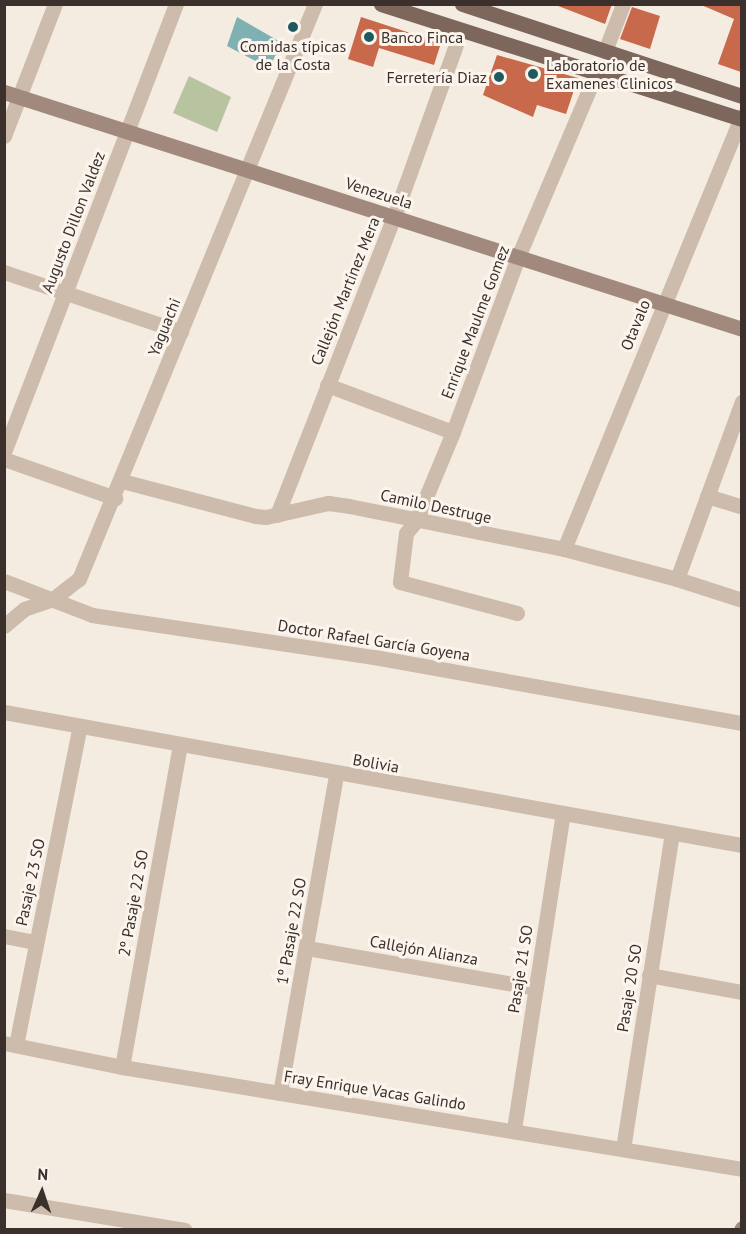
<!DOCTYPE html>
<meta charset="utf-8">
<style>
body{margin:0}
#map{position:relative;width:746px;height:1234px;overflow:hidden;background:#f4ebe1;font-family:"PT Sans",sans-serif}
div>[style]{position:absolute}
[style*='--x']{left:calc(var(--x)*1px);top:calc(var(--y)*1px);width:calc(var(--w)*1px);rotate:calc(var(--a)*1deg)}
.green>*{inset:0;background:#b8c4a0}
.water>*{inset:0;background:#7fb0b2}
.building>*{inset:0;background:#c8694b}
.street>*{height:15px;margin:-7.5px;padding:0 7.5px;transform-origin:7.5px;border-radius:7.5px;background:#cdbbac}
.secondary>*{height:15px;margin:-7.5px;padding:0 7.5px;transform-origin:7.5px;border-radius:7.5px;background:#a18a7d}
.primary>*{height:15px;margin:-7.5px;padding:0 7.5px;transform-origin:7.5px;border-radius:7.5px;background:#7d675c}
.dots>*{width:16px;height:16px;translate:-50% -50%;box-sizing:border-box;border:3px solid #fbf5ee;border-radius:50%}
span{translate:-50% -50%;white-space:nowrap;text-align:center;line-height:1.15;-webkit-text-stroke:6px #fbf5ee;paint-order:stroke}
.poi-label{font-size:16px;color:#3b302b}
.left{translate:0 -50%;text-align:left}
.right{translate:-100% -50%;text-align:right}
.street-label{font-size:16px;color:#3b302b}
.frame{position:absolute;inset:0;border:6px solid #3b302b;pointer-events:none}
.north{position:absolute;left:12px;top:1162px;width:60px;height:60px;-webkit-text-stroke:4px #fbf5ee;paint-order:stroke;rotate:3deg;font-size:16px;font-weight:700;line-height:24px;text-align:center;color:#3b302b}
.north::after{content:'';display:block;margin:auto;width:21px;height:27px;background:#3b302b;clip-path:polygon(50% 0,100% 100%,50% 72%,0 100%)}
</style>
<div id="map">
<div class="green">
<div style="clip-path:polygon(189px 76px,231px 97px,217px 132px,173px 113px)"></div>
</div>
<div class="water">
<div style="clip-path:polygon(237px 17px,282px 43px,269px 68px,227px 46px)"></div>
</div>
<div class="building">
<div style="clip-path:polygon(553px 4px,612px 4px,605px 24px)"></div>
<div style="clip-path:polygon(699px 4px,741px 4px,741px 72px,718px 64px,734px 19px)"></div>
<div style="clip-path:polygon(632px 7px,660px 16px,650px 49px,620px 39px)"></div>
<div style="clip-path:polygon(361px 17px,441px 43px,434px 65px,379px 48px,373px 67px,348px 59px)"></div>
<div style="clip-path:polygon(497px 55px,578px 78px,566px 114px,537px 105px,533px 117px,483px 95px)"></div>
</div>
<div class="street">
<div style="--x:605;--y:51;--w:50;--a:-69"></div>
<div style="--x:4;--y:136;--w:142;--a:-68.9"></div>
<div style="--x:4;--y:272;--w:187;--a:18.7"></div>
<div style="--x:327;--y:385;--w:134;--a:20.5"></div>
<div style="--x:4;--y:452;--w:480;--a:-69"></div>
<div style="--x:4;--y:459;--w:118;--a:19.4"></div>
<div style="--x:122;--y:481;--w:138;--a:14.7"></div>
<div style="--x:255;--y:516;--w:11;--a:5"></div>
<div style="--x:266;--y:517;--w:64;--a:-12.7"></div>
<div style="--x:328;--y:503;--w:21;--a:8"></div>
<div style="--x:349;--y:506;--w:219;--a:11.3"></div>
<div style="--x:564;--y:549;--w:117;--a:14.9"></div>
<div style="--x:677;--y:579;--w:68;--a:17.9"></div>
<div style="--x:707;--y:496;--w:37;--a:17"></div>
<div style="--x:277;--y:515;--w:320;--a:-68.6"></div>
<div style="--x:394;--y:217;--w:183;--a:-70.2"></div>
<div style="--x:564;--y:549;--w:468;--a:-67.7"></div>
<div style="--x:677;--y:579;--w:189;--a:-69.9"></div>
<div style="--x:4;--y:581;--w:94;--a:21.1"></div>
<div style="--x:92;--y:615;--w:285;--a:8.5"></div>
<div style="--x:374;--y:657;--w:374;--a:10.2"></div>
<div style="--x:517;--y:613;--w:121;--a:-165.2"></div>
<div style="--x:400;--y:582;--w:49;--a:-83"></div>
<div style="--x:406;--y:533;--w:16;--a:-50"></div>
<div style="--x:416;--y:521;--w:96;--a:-67.4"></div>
<div style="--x:453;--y:432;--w:187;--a:-69.6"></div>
<div style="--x:518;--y:257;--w:200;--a:-67"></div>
<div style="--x:4;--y:626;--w:26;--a:-40"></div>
<div style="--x:24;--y:609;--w:31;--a:-19"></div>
<div style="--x:53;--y:599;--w:33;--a:-38"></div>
<div style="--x:79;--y:579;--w:622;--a:-67.69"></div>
<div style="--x:4;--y:712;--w:750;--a:10.22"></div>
<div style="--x:4;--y:936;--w:33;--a:11"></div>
<div style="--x:307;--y:948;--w:232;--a:9.9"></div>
<div style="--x:649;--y:975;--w:95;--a:10.4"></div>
<div style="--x:4;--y:1043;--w:120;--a:11.5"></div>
<div style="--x:122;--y:1067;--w:628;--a:9.34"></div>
<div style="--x:16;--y:1045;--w:325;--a:-78.7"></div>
<div style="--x:122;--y:1067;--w:327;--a:-79.8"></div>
<div style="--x:280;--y:1093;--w:324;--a:-80"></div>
<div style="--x:514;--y:1129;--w:319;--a:-81.2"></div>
<div style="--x:623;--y:1149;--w:320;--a:-81.2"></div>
<div style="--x:4;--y:1200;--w:183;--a:9.4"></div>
</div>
<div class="secondary">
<div style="--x:4;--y:92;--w:775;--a:17.8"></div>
<div style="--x:741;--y:1230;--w:2;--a:-63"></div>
</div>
<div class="primary">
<div style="--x:381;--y:4;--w:379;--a:17.7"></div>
<div style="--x:462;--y:4;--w:295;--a:18.2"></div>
</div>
<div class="dots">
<div style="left:293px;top:27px;background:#1f5a5e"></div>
<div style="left:369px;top:37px;background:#1f5a5e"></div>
<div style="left:533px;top:74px;background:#1f5a5e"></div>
<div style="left:499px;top:77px;background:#1f5a5e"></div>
</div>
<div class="poi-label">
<span class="left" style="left:381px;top:37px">Banco Finca</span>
<span style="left:293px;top:55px">Comidas típicas<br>de la Costa</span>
<span class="left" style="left:546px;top:74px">Laboratorio de<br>Examenes Clinicos</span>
<span class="right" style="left:487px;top:77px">Ferretería Diaz</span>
</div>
<div class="street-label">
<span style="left:379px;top:193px;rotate:18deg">Venezuela</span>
<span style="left:73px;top:222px;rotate:-69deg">Augusto Dillon Valdez</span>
<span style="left:345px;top:291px;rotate:-68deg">Callejón Martínez Mera</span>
<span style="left:475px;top:322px;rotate:-69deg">Enrique Maulme Gomez</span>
<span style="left:635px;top:325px;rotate:-68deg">Otavalo</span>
<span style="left:164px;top:327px;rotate:-68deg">Yaguachi</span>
<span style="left:436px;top:506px;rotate:12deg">Camilo Destruge</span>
<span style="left:374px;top:640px;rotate:9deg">Doctor Rafael García Goyena</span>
<span style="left:376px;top:763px;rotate:10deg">Bolivia</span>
<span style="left:30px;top:882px;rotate:-78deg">Pasaje 23 SO</span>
<span style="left:133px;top:903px;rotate:-80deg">2º Pasaje 22 SO</span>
<span style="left:291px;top:931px;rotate:-80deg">1º Pasaje 22 SO</span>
<span style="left:424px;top:950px;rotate:10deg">Callejón Alianza</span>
<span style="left:520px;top:969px;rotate:-81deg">Pasaje 21 SO</span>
<span style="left:629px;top:988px;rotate:-81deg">Pasaje 20 SO</span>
<span style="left:375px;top:1090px;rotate:9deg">Fray Enrique Vacas Galindo</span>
</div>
<div class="frame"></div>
<div class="north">N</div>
</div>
